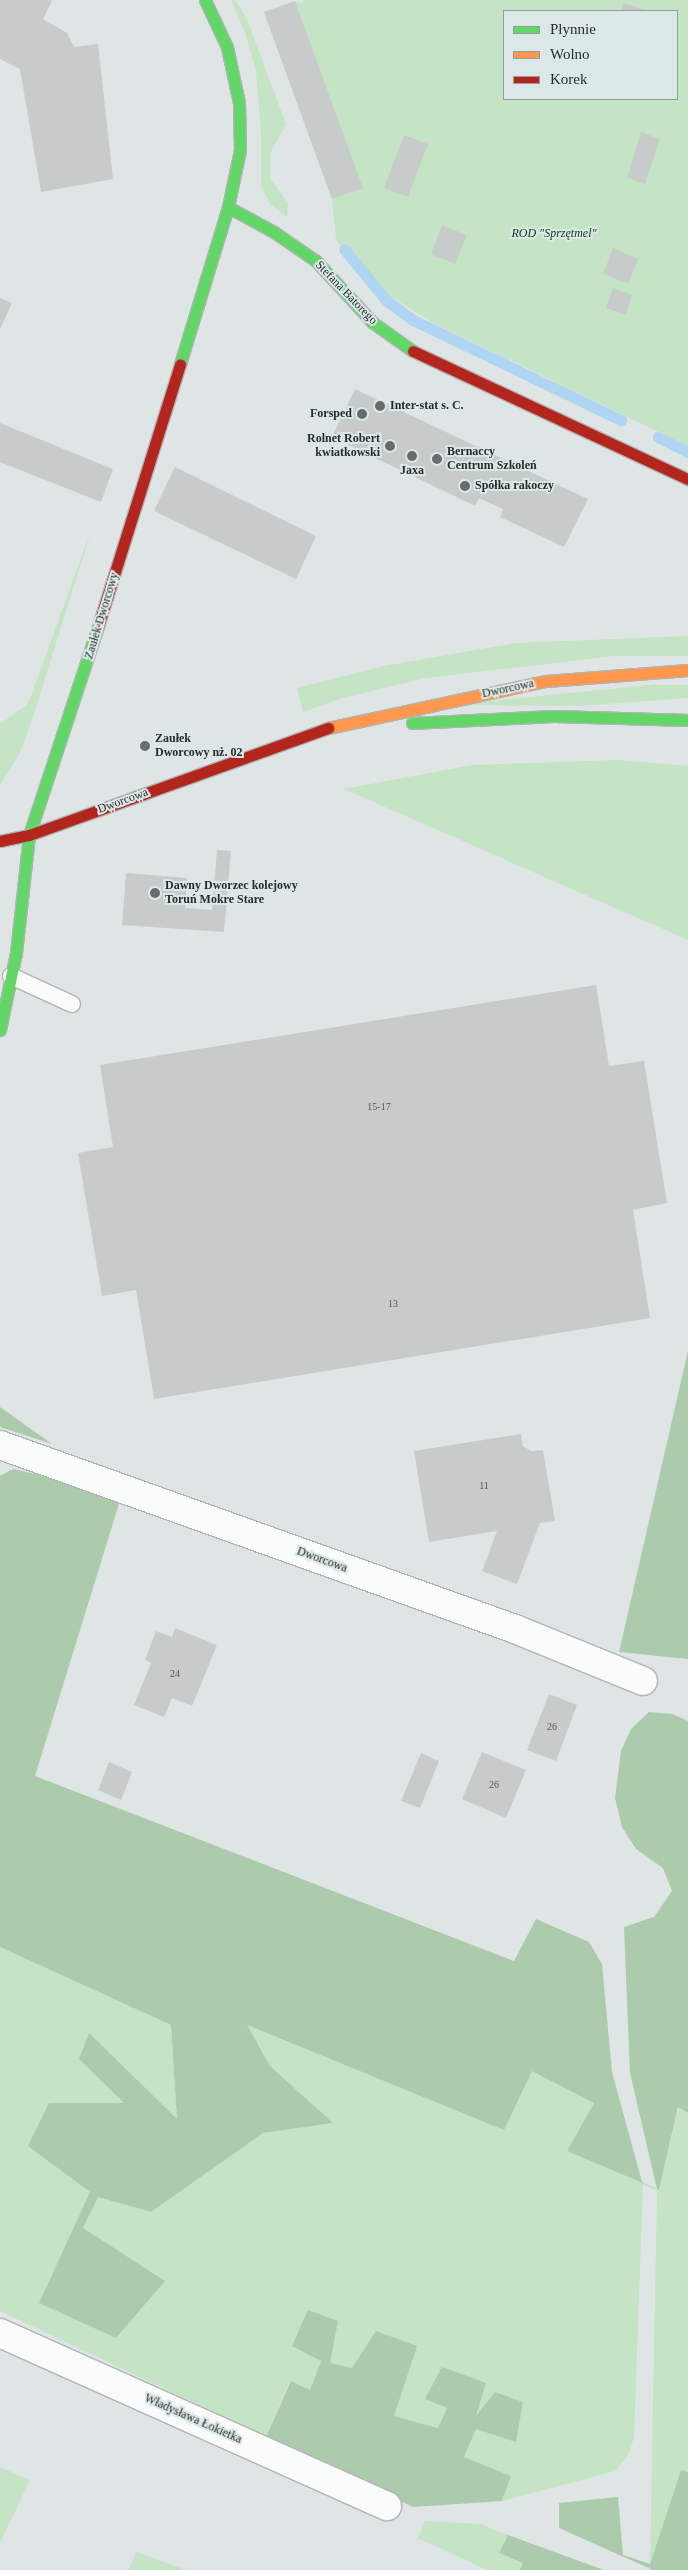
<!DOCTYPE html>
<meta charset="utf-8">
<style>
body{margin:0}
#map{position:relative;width:688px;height:2570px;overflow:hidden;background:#dee5e4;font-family:"Times New Roman",serif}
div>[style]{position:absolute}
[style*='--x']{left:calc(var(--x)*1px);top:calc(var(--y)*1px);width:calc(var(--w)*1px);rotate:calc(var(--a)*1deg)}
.green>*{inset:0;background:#c4e4c5}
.forest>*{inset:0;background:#abcbac}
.stream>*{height:11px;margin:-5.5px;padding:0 5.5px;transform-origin:5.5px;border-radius:5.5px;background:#b0d5f2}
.building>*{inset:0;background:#c7cccb}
.roads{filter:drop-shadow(1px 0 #afb5b4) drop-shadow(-1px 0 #afb5b4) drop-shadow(0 1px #afb5b4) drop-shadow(0 -1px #afb5b4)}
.lane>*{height:16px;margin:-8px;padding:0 8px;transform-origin:8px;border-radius:8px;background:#fafbfb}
.street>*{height:28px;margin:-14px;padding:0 14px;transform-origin:14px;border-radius:14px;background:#fafbfb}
.fast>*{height:11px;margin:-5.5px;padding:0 5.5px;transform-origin:5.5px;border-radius:5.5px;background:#63d668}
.slow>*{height:11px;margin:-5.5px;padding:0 5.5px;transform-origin:5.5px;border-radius:5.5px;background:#ff974d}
.jam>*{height:11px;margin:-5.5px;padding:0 5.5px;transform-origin:5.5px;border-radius:5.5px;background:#b3261e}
.dots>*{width:14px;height:14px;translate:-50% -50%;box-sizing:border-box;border:2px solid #dbe8e7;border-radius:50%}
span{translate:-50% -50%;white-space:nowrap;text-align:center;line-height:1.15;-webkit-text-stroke:4px #dbe8e7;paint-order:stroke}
.number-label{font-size:10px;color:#525656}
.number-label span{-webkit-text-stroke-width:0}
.park-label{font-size:12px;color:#033f07;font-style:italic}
.street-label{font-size:12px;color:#272c2b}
.poi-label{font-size:12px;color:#272c2b;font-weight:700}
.left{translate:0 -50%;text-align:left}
.right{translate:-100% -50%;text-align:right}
.legend{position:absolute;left:503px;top:10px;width:175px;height:90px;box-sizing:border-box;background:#dbe8e7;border:1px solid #939d9c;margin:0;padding:6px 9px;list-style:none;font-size:15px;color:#272c2b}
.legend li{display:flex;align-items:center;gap:10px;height:25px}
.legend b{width:25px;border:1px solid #939d9c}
</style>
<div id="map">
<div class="green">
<div style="clip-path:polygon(231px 0,236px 0,248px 22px,286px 124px,270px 154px,271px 180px,288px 203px,287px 217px,270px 204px,261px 186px,261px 133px,256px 71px,245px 32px)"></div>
<div style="clip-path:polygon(evenodd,304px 0,688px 0,688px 446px,435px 324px,385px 293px,336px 240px,332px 199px,264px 12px,295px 1px,302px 4px,304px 0,504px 11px,677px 11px,677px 99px,504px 99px,504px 11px)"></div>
<div style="clip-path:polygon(92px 528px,33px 717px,20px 753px,0 785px,0 724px,28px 704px)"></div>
<div style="clip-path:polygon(688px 636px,688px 656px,614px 656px,426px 678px,339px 699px,303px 712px,297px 688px,384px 666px,516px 643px)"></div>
<div style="clip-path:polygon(649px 685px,688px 685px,688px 698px,576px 706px,452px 705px)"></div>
<div style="clip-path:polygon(618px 760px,688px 766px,688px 940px,344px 789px,472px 765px)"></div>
<div style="clip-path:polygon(0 1947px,171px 2025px,177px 2120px,80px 2059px,124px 2103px,50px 2103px,90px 2192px,39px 2303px,98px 2197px,151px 2212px,263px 2133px,333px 2123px,270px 2066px,246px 2025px,503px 2129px,532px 2070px,594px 2103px,567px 2151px,659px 2190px,679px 2107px,688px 2113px,688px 2472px,681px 2470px,650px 2564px,657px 2191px,643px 2185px,634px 2437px,628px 2456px,615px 2471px,502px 2501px,510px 2476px,464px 2457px,476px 2429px,475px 2418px,425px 2399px,447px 2408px,438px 2428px,393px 2416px,352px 2369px,329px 2363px,308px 2311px,293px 2346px,321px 2360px,310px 2390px,290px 2381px,266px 2437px,0 2311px)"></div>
<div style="clip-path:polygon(0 2467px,30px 2480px,0 2543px)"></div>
<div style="clip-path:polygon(425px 2521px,480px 2524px,508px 2535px,499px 2553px,523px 2563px,520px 2570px,487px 2570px,418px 2538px)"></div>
<div style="clip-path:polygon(136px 2552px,186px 2570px,129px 2570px)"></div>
</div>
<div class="forest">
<div style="clip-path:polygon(688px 1351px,688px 1659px,619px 1652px)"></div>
<div style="clip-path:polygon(0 1407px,52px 1444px,0 1427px)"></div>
<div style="clip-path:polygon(13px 1469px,122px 1494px,35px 1776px,514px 1961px,536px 1919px,589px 1942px,602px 1964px,612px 2072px,642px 2182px,657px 2189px,630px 2073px,624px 1927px,654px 1917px,672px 1891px,663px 1868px,636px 1849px,622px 1827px,615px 1798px,621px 1751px,631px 1729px,649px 1712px,672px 1714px,688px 1721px,688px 2113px,678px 2107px,659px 2190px,567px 2151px,594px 2103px,532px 2071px,504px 2130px,247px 2025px,270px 2066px,333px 2123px,263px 2133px,151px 2212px,98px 2197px,83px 2228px,165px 2281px,116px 2338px,39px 2303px,90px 2192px,28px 2146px,49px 2103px,124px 2103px,79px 2059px,89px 2033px,177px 2119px,171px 2025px,0 1947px,0 1476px)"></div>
<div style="clip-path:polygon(308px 2310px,338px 2321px,330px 2363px,352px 2368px,376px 2331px,417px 2346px,394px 2416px,438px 2428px,447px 2408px,425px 2399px,442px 2367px,486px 2383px,476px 2416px,495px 2392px,523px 2402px,516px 2442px,476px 2429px,464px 2457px,511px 2476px,502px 2501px,413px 2507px,266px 2437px,291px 2381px,310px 2390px,321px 2361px,292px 2346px)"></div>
<div style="clip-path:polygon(681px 2470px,688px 2472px,688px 2570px,653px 2570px,559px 2528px,559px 2503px,618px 2497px,623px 2555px,650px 2564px)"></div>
<div style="clip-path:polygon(508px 2535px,604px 2570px,520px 2570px,523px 2563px,499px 2553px)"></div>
</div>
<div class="stream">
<div style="--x:344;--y:249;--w:66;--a:50.5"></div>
<div style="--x:386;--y:300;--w:34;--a:37"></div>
<div style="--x:413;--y:320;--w:231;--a:25.7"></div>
<div style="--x:658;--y:437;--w:34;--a:27"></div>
</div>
<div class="building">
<div style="clip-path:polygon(0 0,50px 0,52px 1px,43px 19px,67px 33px,74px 47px,98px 44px,113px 179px,41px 192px,20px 69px,0 59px)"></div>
<div style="clip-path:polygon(295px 1px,363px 188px,332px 199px,264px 12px)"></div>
<div style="clip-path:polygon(624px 3px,646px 11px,621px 11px)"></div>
<div style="clip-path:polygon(641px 132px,660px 139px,645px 184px,627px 178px)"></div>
<div style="clip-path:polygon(404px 135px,428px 144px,408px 197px,384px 188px)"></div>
<div style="clip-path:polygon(442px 225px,467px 235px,455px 264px,431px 254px)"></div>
<div style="clip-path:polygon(613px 248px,638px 259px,628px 284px,603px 274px)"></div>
<div style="clip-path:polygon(613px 288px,632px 295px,626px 315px,606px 308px)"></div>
<div style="clip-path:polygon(0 298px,12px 303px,0 329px)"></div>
<div style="clip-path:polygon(355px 389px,588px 499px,564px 547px,500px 517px,503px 509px,479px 498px,475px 506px,332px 437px)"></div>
<div style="clip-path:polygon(0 423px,113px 469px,101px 502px,0 462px)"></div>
<div style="clip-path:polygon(175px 467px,316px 536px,296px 579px,154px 511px)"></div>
<div style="clip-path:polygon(217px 850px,231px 851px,224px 932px,122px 925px,126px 873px,187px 878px,185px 908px,212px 910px)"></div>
<div style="clip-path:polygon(596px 985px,609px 1066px,644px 1061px,667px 1203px,633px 1210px,650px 1318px,154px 1399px,136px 1290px,102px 1296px,78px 1153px,113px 1147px,100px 1065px)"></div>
<div style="clip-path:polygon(521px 1434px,523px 1446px,531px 1451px,543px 1450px,555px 1521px,540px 1523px,517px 1584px,482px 1571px,497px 1531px,429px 1542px,414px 1451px)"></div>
<div style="clip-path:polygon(175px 1628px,217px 1645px,192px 1706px,172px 1698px,164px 1717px,134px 1705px,151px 1663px,145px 1660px,156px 1631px,172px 1637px)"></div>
<div style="clip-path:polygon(549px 1694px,577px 1705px,556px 1761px,527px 1750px)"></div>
<div style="clip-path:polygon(482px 1752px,526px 1770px,506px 1818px,462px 1799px)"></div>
<div style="clip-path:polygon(421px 1753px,439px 1761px,420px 1808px,401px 1801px)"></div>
<div style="clip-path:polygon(109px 1762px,132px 1772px,121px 1800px,98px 1790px)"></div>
</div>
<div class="roads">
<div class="lane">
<div style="--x:11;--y:976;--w:67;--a:24.7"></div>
</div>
<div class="street">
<div style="--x:0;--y:1445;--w:547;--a:19.66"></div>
<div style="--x:515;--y:1629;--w:138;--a:22.1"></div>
<div style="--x:0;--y:2333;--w:424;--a:24.1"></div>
</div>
<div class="fast">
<div style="--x:205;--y:0;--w:52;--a:64.9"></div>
<div style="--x:227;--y:47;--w:57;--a:77.9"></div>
<div style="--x:239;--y:103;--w:47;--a:88.8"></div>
<div style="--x:240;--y:150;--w:58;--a:101.9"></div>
<div style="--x:228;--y:207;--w:52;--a:28.5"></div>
<div style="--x:274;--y:232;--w:51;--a:34.6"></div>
<div style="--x:316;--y:261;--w:83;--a:47.4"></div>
<div style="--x:372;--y:322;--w:50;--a:35.3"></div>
<div style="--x:180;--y:364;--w:164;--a:-73"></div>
<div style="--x:412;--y:723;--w:142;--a:-2.8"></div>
<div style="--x:554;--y:716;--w:134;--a:1.7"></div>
<div style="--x:0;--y:1030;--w:79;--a:-78.3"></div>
<div style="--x:16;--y:953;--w:119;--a:-83.7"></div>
<div style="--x:29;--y:835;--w:223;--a:-71.7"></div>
</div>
<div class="slow">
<div style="--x:328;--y:728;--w:223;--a:-12.2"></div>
<div style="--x:546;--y:681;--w:142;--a:-4.4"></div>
</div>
<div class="jam">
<div style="--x:413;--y:351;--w:303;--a:25"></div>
<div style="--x:99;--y:623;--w:271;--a:-72.6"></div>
<div style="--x:0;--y:841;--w:30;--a:-12"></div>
<div style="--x:29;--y:835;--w:318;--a:-19.7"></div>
</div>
</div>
<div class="dots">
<div style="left:380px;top:406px;background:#676d6c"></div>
<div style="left:362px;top:414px;background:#676d6c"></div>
<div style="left:390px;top:446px;background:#676d6c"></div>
<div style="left:412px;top:456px;background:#676d6c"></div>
<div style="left:437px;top:459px;background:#676d6c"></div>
<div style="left:465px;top:486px;background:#676d6c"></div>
<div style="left:145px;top:746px;background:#676d6c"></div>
<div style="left:155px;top:893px;background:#676d6c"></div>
</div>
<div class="number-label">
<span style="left:379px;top:1107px">15-17</span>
<span style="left:393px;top:1304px">13</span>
<span style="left:484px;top:1486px">11</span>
<span style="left:175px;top:1674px">24</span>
<span style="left:552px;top:1727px">26</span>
<span style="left:494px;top:1785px">26</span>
</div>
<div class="park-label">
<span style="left:554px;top:234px">ROD "Sprzętmel"</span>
</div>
<div class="street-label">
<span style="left:346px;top:293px;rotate:46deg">Stefana Batorego</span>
<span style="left:102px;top:616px;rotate:-73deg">Zaułek Dworcowy</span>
<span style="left:508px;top:689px;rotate:-12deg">Dworcowa</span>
<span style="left:123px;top:801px;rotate:-20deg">Dworcowa</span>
<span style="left:322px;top:1560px;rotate:20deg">Dworcowa</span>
<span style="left:193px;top:2419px;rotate:24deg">Władysława Łokietka</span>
</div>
<div class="poi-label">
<span class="left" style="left:390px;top:406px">Inter-stat s. C.</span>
<span class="right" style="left:352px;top:414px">Forsped</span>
<span class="right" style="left:380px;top:446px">Rolnet Robert<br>kwiatkowski</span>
<span class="left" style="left:447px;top:459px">Bernaccy<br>Centrum Szkoleń</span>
<span style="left:412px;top:471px">Jaxa</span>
<span class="left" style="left:475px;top:486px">Spółka rakoczy</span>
<span class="left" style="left:155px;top:746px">Zaułek<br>Dworcowy nż. 02</span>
<span class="left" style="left:165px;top:893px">Dawny Dworzec kolejowy<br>Toruń Mokre Stare</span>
</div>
<ul class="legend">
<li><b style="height:6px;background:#63d668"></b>Płynnie</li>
<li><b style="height:6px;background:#ff974d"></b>Wolno</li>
<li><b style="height:6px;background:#b3261e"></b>Korek</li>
</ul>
</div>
